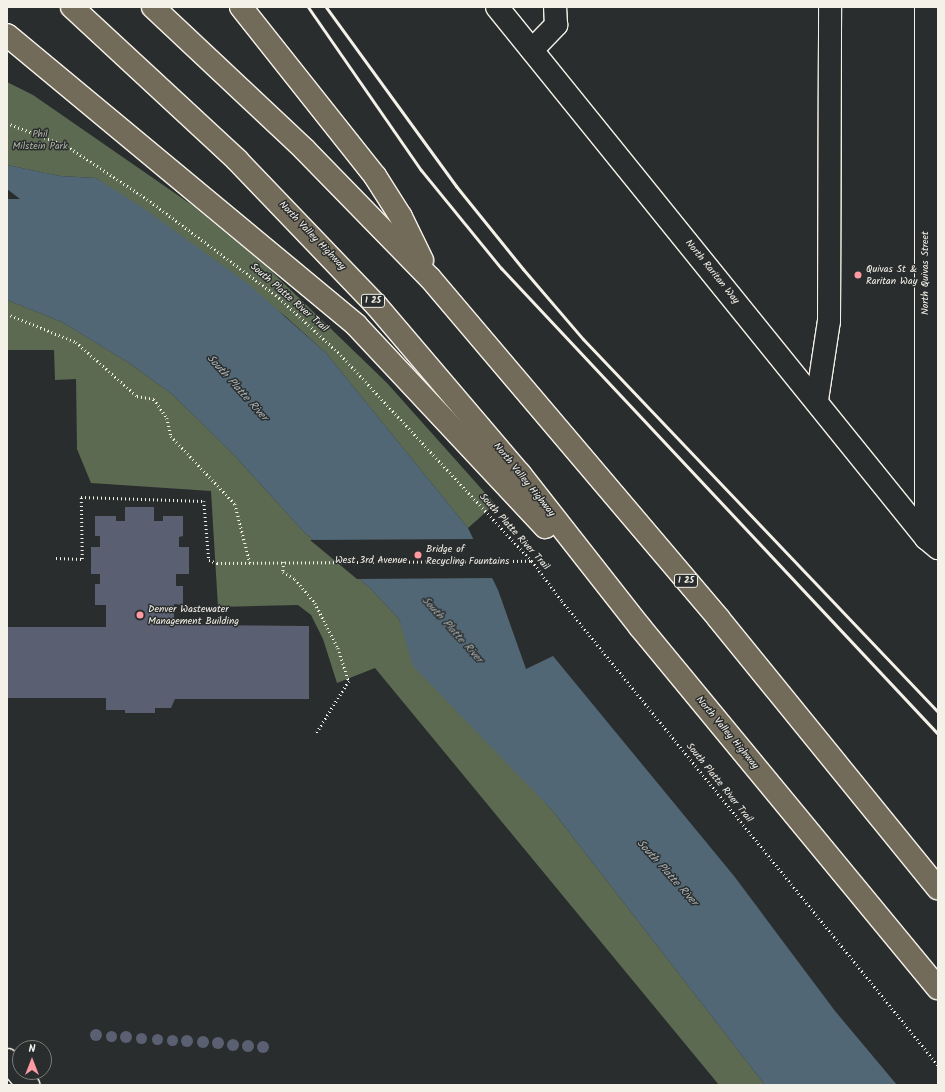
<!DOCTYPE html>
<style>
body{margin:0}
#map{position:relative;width:945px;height:1092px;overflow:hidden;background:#2a2d2e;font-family:Kalam,sans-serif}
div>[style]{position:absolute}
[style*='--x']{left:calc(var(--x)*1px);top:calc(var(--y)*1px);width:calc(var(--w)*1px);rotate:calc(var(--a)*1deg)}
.green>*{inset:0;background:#5c6a52}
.water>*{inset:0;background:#516775}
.pier>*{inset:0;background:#2a2d2e}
.building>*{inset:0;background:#5a5f71}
.round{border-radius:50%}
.path>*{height:2.5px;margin-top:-1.25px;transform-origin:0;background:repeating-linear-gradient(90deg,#f4f1e8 0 1px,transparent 0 4px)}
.roads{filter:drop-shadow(1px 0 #f4f1e8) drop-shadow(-1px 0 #f4f1e8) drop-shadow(0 1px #f4f1e8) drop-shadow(0 -1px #f4f1e8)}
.minor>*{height:22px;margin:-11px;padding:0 11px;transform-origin:11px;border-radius:11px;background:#2a2d2e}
.highway>*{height:22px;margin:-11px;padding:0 11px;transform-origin:11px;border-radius:11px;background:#736b5a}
.rail>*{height:3px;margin:-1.5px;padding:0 1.5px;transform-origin:1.5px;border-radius:1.5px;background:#f4f1e8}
.dots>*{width:11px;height:11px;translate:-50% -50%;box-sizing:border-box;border:2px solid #2a2d2e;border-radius:50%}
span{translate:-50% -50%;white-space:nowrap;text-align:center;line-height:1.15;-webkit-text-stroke:3px #2a2d2e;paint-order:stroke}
.shield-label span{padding:1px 3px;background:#2a2d2e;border:1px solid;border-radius:3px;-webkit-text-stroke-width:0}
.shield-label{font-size:9px;color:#f4f1e8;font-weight:700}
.park-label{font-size:10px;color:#b0b4a4}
.street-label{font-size:10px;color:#f4f1e8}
.poi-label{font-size:10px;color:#f4f1e8}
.left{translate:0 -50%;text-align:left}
.water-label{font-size:11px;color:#abb3b4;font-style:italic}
.frame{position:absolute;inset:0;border:8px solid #f4f1e8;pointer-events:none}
.north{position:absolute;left:12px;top:1040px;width:40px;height:40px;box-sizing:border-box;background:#2a2d2e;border:1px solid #7b7b78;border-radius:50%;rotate:0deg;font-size:11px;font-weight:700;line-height:16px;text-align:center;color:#f4f1e8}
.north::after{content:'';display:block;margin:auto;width:14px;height:18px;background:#ff9aa2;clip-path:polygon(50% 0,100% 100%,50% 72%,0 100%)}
</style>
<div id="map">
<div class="green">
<div style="clip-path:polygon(7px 82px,33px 95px,192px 205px,267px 267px,387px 383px,495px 504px,468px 528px,326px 353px,285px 316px,96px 178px,60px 176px,7px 165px)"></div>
<div style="clip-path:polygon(7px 300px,62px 322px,129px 363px,172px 394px,234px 455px,305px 533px,370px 588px,399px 619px,406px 639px,501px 755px,552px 810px,765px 1085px,719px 1085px,375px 668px,337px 683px,323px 639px,311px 615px,298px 605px,218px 607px,211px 491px,91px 483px,77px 449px,76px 379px,55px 380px,54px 350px,7px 350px)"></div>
</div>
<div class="water">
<div style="clip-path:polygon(7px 165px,60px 176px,96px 178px,143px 208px,247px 283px,326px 353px,468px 528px,498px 590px,526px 669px,553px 656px,734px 876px,835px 1011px,897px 1085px,765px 1085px,552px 810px,413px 666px,399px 619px,370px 588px,305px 533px,234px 455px,172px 394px,129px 363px,62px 322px,7px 300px,7px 199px,20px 199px,7px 189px)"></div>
</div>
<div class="pier">
<div style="clip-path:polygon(476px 539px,494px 578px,357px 579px,310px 540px)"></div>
</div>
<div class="building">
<div style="clip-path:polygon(125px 507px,154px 507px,154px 521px,163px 521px,163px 516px,183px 516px,183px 536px,179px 537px,179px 547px,189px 547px,189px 574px,176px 574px,176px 586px,183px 586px,183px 605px,174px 604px,174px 625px,309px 626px,309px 699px,175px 699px,171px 708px,155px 708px,155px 713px,125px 713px,125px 710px,106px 710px,106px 698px,7px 698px,7px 627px,106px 627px,106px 605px,95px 605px,95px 584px,100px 584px,100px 574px,91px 574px,91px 547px,100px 547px,100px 536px,95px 536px,95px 516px,116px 516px,116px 521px,125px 521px)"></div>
<div class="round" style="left:90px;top:1029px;width:12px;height:12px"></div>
<div class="round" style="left:105.5px;top:1030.5px;width:11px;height:11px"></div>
<div class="round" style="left:120px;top:1031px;width:12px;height:12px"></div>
<div class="round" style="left:135.5px;top:1032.5px;width:11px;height:11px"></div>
<div class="round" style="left:151.5px;top:1033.5px;width:11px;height:11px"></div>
<div class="round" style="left:166.5px;top:1034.5px;width:11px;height:11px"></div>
<div class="round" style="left:181px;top:1035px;width:12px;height:12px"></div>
<div class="round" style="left:197px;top:1036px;width:12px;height:12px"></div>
<div class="round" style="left:212px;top:1037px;width:12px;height:12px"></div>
<div class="round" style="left:227px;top:1039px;width:12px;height:12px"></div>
<div class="round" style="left:242px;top:1040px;width:12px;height:12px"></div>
<div class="round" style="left:257px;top:1041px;width:12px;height:12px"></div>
</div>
<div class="path">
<div style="--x:7;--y:123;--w:64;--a:21"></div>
<div style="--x:67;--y:146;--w:96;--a:33.5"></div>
<div style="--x:147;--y:199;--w:161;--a:36.7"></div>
<div style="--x:276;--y:295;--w:88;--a:42.7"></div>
<div style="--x:341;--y:355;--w:281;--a:47.2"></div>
<div style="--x:532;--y:561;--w:50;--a:53.1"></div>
<div style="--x:562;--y:601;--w:597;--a:50.98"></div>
<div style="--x:7;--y:314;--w:74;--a:22.1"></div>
<div style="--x:76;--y:342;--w:81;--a:41.5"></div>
<div style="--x:137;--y:396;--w:17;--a:10"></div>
<div style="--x:154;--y:399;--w:23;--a:56"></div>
<div style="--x:167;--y:418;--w:18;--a:77"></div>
<div style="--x:171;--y:436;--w:93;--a:46.7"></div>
<div style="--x:235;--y:504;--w:61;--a:75.7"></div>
<div style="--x:56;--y:558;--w:26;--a:2"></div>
<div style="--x:82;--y:559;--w:62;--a:-90.9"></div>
<div style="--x:81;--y:497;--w:123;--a:1.9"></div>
<div style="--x:204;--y:501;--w:59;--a:85.2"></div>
<div style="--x:209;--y:560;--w:9;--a:21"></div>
<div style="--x:217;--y:563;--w:315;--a:-0.4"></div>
<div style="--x:284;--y:562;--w:10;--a:96"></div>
<div style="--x:283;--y:572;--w:14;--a:30"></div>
<div style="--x:295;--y:579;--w:31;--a:50"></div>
<div style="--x:315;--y:603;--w:51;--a:62.9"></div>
<div style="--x:338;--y:648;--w:35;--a:72"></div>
<div style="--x:349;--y:681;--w:62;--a:121.9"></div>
</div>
<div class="roads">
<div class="minor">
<div style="--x:497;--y:7;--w:683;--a:51.06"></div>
<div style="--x:926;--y:538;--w:16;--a:40"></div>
<div style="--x:532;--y:50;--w:35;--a:-46"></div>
<div style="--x:556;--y:25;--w:18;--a:-93"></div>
<div style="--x:817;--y:400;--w:80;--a:-81.4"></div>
<div style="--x:829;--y:321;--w:314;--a:-89.8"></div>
<div style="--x:926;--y:538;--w:531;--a:-90"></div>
<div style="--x:7;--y:1060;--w:33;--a:50"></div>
</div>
<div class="highway">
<div style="--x:72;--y:7;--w:225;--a:42.8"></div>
<div style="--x:237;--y:160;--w:201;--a:46.2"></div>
<div style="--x:376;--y:305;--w:222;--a:49.6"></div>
<div style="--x:520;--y:474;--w:194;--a:51.9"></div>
<div style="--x:640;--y:627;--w:468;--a:50.5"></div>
<div style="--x:153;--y:7;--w:207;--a:43.2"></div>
<div style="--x:304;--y:149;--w:180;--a:45.7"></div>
<div style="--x:430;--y:278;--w:447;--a:49.7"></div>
<div style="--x:719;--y:619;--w:347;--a:50.9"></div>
<div style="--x:241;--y:7;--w:216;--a:51.6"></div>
<div style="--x:375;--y:176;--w:49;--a:57.6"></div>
<div style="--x:401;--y:217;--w:48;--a:64"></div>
<div style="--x:7;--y:35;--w:454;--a:39.7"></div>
<div style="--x:356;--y:325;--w:277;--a:46.9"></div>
</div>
</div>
<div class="rail">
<div style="--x:308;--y:7;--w:198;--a:55.3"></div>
<div style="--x:421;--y:170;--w:127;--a:50.8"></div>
<div style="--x:501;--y:268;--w:639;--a:46.84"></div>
<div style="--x:326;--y:7;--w:221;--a:54"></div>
<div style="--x:456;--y:186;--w:107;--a:51.1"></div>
<div style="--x:523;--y:269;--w:92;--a:49.4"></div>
<div style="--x:583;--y:339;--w:515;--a:46.42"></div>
</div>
<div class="dots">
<div style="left:858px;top:275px;background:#ff9aa2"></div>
<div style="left:418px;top:555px;background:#ff9aa2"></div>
<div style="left:140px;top:615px;background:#ff9aa2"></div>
</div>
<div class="shield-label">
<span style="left:373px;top:301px">I 25</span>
<span style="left:686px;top:581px">I 25</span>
</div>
<div class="park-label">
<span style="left:40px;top:140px">Phil<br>Milstein Park</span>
</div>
<div class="street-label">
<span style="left:312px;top:236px;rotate:46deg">North Valley Highway</span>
<span style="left:712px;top:272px;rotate:51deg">North Raritan Way</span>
<span style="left:926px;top:273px;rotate:-90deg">North Quivas Street</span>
<span style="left:289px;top:298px;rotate:41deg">South Platte River Trail</span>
<span style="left:524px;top:480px;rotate:51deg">North Valley Highway</span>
<span style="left:514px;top:532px;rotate:48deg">South Platte River Trail</span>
<span style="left:371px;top:561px">West 3rd Avenue</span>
<span style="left:727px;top:733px;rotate:50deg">North Valley Highway</span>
<span style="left:719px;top:783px;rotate:51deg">South Platte River Trail</span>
</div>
<div class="poi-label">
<span class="left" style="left:866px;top:275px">Quivas St &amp;<br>Raritan Way</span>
<span class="left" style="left:426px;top:555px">Bridge of<br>Recycling Fountains</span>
<span class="left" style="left:148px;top:615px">Denver Wastewater<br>Management Building</span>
</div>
<div class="water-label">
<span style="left:237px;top:388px;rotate:48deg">South Platte River</span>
<span style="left:452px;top:630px;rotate:48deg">South Platte River</span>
<span style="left:667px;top:873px;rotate:48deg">South Platte River</span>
</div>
<div class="frame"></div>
<div class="north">N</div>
</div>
